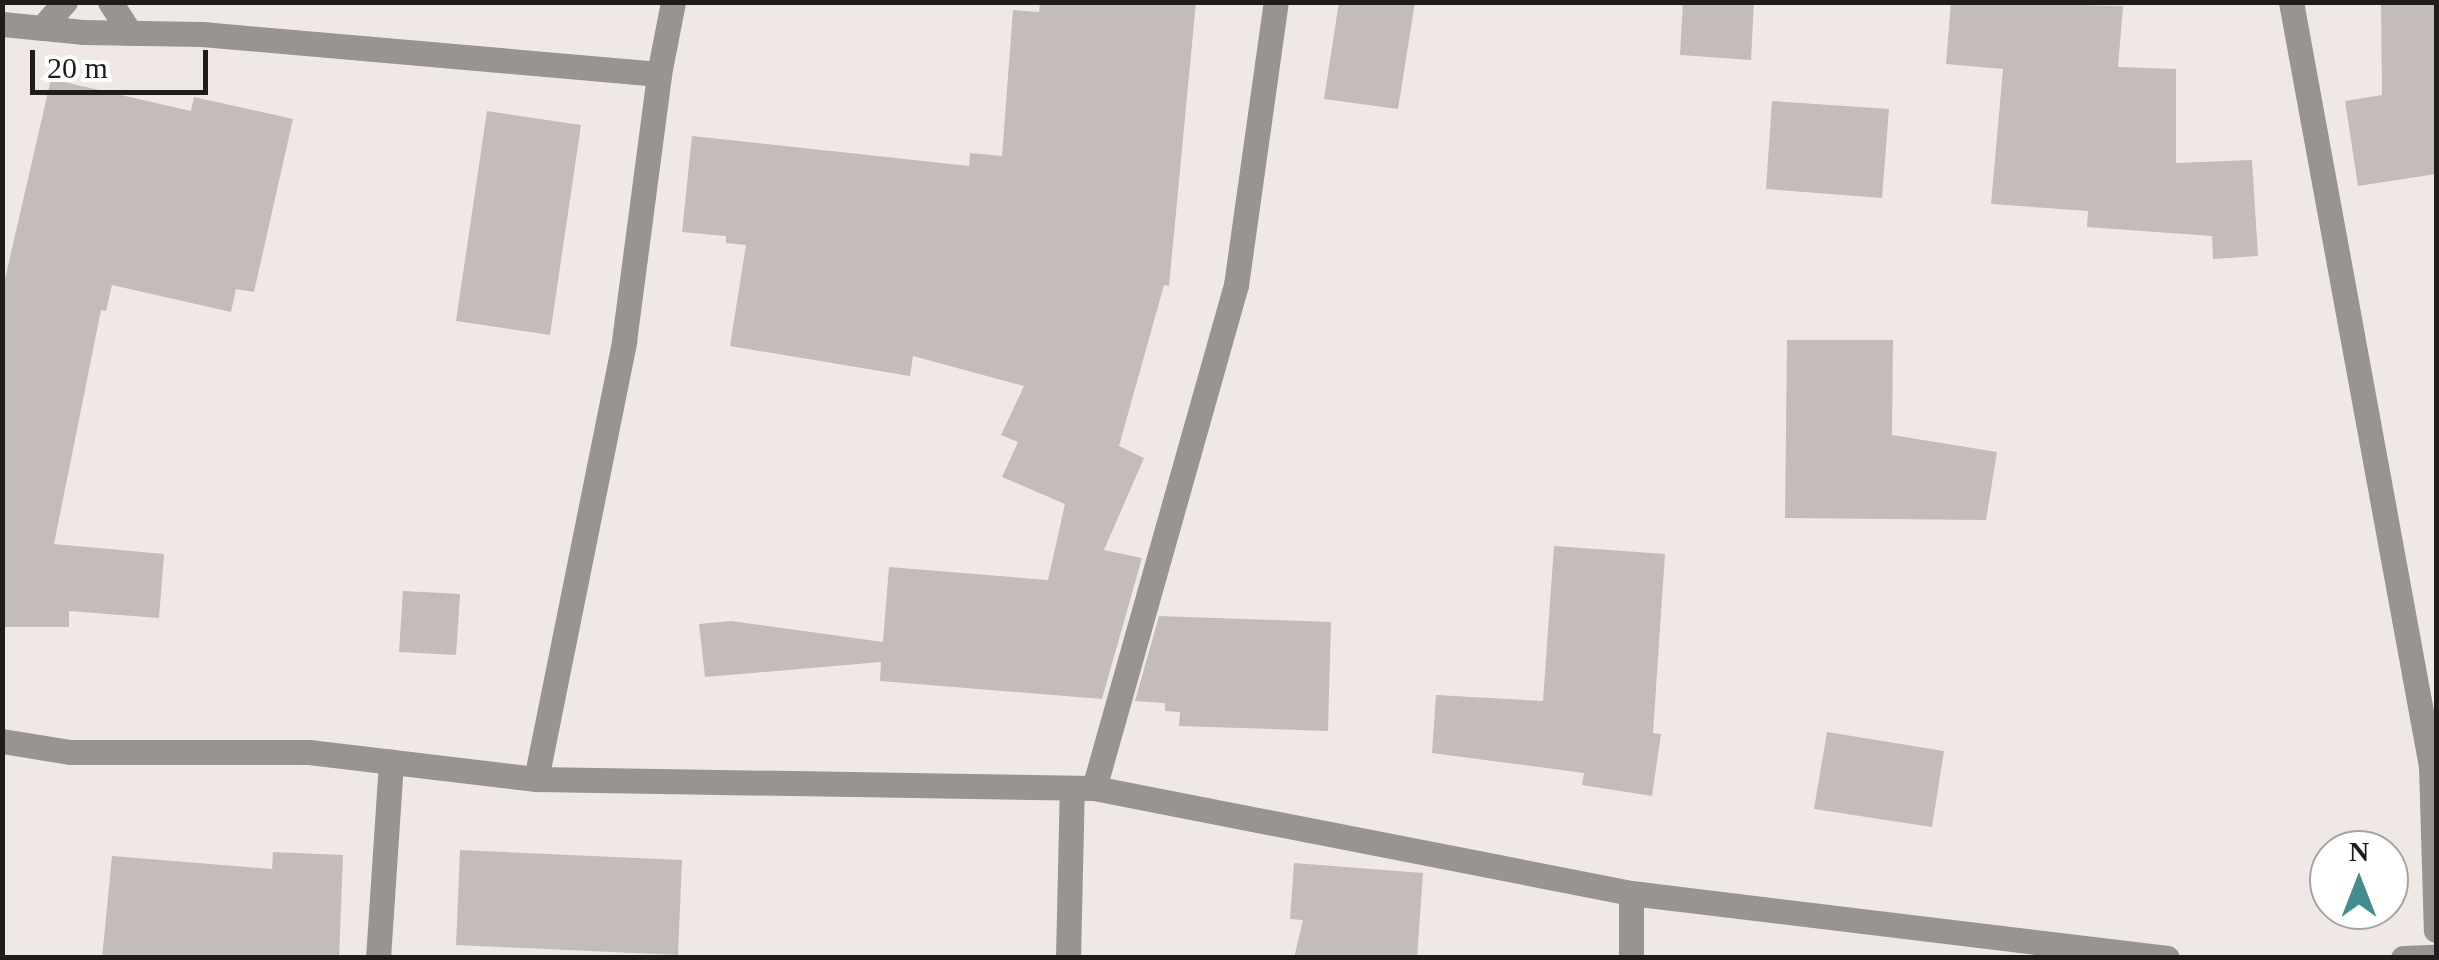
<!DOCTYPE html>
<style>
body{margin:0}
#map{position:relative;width:2439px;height:960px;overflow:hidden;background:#f0e8e4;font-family:Georgia,serif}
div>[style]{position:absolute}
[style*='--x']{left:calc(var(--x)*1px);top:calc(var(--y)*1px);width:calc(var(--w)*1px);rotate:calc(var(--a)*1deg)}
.building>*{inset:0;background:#c4bcb8}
.minor>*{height:25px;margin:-12.5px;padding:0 12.5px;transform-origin:12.5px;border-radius:12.5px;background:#989492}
span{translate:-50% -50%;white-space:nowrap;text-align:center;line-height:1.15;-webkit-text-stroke:8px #fff;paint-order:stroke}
.frame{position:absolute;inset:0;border:5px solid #1f1c1b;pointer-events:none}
.north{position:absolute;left:2309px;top:830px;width:100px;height:100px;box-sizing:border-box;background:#fff;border:2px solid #a5a4a4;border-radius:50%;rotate:0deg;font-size:28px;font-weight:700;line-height:40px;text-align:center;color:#1f1c1b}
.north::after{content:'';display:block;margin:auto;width:35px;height:45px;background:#448c8e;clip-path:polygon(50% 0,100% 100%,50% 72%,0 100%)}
.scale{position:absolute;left:30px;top:50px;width:178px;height:45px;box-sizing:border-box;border:5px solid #1f1c1b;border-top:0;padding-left:12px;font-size:30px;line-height:35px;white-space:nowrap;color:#1f1c1b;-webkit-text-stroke:8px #fff;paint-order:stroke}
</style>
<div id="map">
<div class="building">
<div style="clip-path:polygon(1040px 2px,1196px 2px,1169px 286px,1164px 285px,1119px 446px,1144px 458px,1104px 550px,1142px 558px,1102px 699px,880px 681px,881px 662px,705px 677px,699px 624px,731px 621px,883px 642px,889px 567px,1048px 580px,1065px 504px,1002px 477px,1018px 442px,1001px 435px,1024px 386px,913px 356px,910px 376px,730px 346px,746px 245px,726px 243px,726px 236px,682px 232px,692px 136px,969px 166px,970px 153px,1002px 156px,1013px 10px,1039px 12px)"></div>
<div style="clip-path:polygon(1339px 2px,1415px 2px,1398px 109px,1324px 99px)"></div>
<div style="clip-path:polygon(1683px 2px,1754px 2px,1751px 60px,1680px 55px)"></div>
<div style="clip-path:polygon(1951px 2px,2123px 6px,2118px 67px,2176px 69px,2176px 163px,2252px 160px,2258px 256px,2213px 259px,2212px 236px,2087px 227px,2088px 211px,1991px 204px,2003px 69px,1946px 64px)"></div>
<div style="clip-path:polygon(2381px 2px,2436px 2px,2436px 174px,2358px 186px,2345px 101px,2382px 95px)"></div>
<div style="clip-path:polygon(51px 79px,191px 111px,194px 97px,293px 119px,254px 292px,236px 289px,231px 312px,112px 285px,106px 311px,101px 310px,54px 544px,164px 554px,159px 618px,69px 611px,69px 627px,2px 627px,2px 292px)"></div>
<div style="clip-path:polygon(1772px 101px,1889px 109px,1882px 198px,1766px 189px)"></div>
<div style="clip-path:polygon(487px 111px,581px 125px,550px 335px,456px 321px)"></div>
<div style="clip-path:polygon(1787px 340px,1893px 340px,1892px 435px,1997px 452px,1986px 520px,1785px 518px)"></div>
<div style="clip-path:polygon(1554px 546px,1665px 554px,1653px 733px,1661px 734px,1652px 796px,1582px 785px,1584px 773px,1432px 753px,1436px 695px,1543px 701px)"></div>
<div style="clip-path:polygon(403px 591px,460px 594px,456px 655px,399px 652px)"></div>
<div style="clip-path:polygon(1159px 616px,1331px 622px,1328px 731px,1179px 726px,1180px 712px,1165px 711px,1165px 703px,1135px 701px)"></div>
<div style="clip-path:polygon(1827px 732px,1944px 751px,1932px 827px,1814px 809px)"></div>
<div style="clip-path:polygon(460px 850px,682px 860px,678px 955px,456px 945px)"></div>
<div style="clip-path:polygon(273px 852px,343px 855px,339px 958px,102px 958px,112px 856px,272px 869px)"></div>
<div style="clip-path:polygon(1294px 863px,1423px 873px,1417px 958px,1294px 958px,1303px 920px,1290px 919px)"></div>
</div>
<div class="minor">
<div style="--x:110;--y:2;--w:37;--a:57"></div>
<div style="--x:2291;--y:2;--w:777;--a:79.62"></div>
<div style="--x:2431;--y:766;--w:164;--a:88.3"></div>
<div style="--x:2;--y:24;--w:81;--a:5.6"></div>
<div style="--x:83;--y:32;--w:119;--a:1"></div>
<div style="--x:202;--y:34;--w:459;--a:5"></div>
<div style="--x:42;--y:28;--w:35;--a:-49"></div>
<div style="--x:2;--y:741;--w:69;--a:9.2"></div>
<div style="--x:70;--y:752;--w:239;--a:0"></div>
<div style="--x:309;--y:752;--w:229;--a:6.8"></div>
<div style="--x:536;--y:779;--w:558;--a:0.92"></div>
<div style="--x:1094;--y:788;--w:547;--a:11.06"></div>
<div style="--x:1631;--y:893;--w:540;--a:6.91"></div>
<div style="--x:536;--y:779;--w:447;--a:-78.6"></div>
<div style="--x:624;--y:341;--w:269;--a:-82.5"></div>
<div style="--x:659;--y:74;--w:73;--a:-79"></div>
<div style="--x:1094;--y:788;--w:523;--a:-74.24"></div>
<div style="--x:1236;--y:285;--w:286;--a:-82"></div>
<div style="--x:378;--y:958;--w:197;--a:-86.2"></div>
<div style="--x:1068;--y:958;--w:170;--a:-88.7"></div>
<div style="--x:1631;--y:958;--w:65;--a:-90"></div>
<div style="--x:2403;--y:958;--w:33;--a:-2"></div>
</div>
<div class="frame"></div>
<div class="north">N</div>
<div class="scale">20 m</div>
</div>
